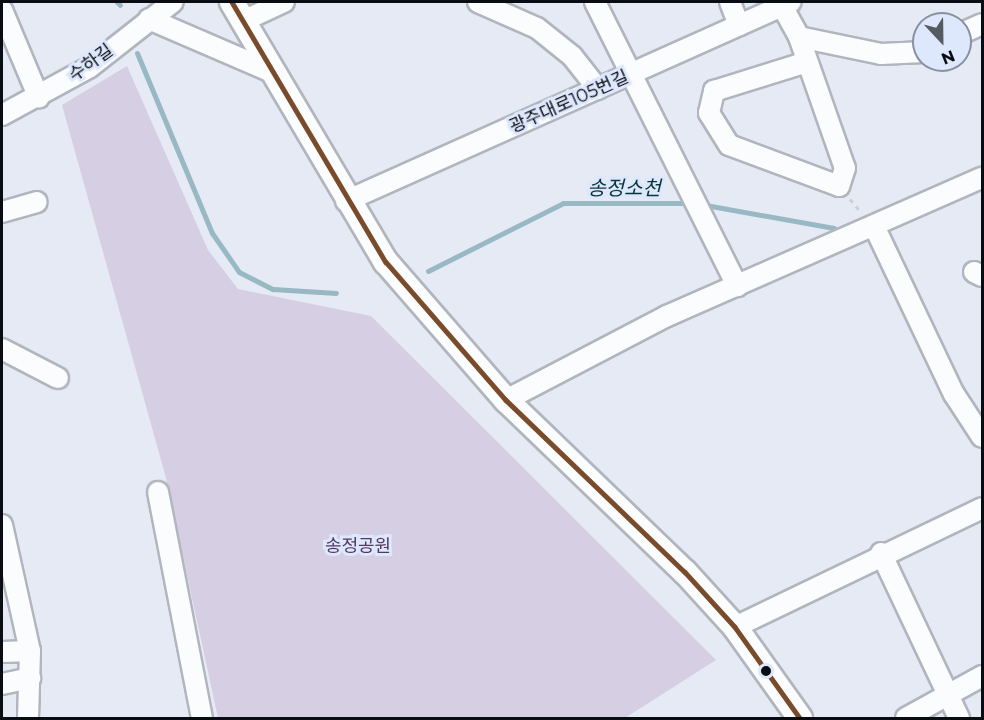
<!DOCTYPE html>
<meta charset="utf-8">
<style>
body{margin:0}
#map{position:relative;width:984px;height:720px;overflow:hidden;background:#e5eaf5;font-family:Montserrat,"Noto Sans KR",sans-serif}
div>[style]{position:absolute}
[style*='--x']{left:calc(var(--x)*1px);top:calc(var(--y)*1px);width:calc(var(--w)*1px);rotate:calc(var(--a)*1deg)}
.green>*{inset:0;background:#d6cee3}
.stream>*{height:5px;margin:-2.5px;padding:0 2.5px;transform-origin:2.5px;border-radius:2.5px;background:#98b8c3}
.path>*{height:3px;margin-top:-1.5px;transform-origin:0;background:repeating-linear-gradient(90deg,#ced0d2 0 4.5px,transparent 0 9px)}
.roads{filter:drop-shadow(2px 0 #b1b5bd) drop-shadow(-2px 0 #b1b5bd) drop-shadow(0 2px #b1b5bd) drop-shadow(0 -2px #b1b5bd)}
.minor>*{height:20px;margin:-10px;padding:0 10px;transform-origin:10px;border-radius:10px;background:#fbfcfe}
.tertiary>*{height:24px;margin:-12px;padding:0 12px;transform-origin:12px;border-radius:12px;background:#fbfcfe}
.bus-1>*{height:4.5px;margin:-2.25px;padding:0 2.25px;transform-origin:2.25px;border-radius:2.25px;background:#7a4b2a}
.dots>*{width:16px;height:16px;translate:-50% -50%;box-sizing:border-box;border:3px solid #dee8fc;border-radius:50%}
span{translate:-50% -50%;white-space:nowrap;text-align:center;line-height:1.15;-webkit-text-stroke:6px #dee8fc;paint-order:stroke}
.street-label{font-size:18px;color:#090c12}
.park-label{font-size:18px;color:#543864}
.water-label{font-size:20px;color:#0a353d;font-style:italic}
.frame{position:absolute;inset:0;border:3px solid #090c12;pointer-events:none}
.north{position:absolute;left:912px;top:12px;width:60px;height:60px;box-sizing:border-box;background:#dee8fc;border:2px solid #89909e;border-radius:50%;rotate:158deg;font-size:16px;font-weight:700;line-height:24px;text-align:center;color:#090c12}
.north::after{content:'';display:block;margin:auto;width:21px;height:27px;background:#565a61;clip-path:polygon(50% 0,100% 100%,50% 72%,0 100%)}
</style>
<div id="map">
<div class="green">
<div style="clip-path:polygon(127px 66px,208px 250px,238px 289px,371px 316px,716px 660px,625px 718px,218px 718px,166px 478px,62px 105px)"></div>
</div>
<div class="stream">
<div style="--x:117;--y:2;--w:4;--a:45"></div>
<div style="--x:137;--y:53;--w:195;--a:67.4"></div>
<div style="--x:212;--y:233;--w:47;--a:55.3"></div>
<div style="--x:239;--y:272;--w:38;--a:27"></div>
<div style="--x:273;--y:289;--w:63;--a:3.6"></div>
<div style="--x:700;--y:204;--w:136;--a:10.2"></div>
<div style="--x:428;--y:271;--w:151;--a:-26.7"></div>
<div style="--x:563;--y:203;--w:127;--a:0"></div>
</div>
<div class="path">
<div style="--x:850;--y:199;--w:17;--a:50"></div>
</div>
<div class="roads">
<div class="minor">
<div style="--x:478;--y:2;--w:64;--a:23.8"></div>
<div style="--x:537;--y:28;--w:45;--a:38.7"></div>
<div style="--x:572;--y:56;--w:42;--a:51.8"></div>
<div style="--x:595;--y:2;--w:318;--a:63.4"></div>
<div style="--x:730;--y:2;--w:25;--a:69"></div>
<div style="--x:782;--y:6;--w:35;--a:61"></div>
<div style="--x:799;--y:37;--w:139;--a:70.7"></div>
<div style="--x:845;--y:168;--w:19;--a:108"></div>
<div style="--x:839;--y:186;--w:117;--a:-159.6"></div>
<div style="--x:729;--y:145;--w:38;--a:-122"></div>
<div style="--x:709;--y:113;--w:23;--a:-77"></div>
<div style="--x:714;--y:91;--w:97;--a:-17.3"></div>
<div style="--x:2;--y:10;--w:95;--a:67.2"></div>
<div style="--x:149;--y:19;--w:132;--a:23.3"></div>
<div style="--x:243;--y:21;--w:45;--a:-24.9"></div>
<div style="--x:960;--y:34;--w:24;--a:-24"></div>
<div style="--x:799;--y:37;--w:84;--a:11.7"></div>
<div style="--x:881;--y:54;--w:43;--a:-2.7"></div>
<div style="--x:2;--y:115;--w:100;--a:-28.6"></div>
<div style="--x:90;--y:67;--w:105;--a:-38.1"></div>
<div style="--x:346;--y:201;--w:487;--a:-24.1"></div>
<div style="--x:2;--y:212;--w:36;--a:-16"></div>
<div style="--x:875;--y:228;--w:184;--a:64.6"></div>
<div style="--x:954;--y:394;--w:51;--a:56.9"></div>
<div style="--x:974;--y:272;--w:9;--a:27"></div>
<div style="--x:2;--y:349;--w:63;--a:27.4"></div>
<div style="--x:506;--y:400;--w:182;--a:-27.6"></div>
<div style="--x:667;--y:316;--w:344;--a:-23.7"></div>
<div style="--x:158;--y:492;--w:230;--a:79"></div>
<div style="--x:2;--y:525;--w:129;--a:77.5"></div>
<div style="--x:30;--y:651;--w:67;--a:91.7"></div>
<div style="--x:881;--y:553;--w:183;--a:64.7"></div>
<div style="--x:735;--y:627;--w:274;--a:-25.7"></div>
<div style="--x:2;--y:652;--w:28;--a:-2"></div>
<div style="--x:2;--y:684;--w:29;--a:-12"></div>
<div style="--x:906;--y:718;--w:87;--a:-28.9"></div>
</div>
<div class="tertiary">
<div style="--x:232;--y:2;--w:302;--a:59.4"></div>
<div style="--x:386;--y:262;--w:183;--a:49"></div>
<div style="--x:506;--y:400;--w:248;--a:43.9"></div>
<div style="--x:685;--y:572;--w:74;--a:47.7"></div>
<div style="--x:735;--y:627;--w:112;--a:54.5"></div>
</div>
</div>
<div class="bus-1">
<div style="--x:232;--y:2;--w:302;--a:59.4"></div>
<div style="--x:386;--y:262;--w:183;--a:49"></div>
<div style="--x:506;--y:400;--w:248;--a:43.9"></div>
<div style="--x:685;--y:572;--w:74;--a:47.7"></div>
<div style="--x:735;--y:627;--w:112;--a:54.5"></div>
</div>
<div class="dots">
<div style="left:766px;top:671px;background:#090c12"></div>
</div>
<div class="street-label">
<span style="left:91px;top:63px;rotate:-36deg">수하길</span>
<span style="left:569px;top:102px;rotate:-24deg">광주대로105번길</span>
</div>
<div class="park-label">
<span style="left:358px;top:546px">송정공원</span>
</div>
<div class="water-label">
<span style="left:624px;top:188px">송정소천</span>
</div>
<div class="frame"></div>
<div class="north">N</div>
</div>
